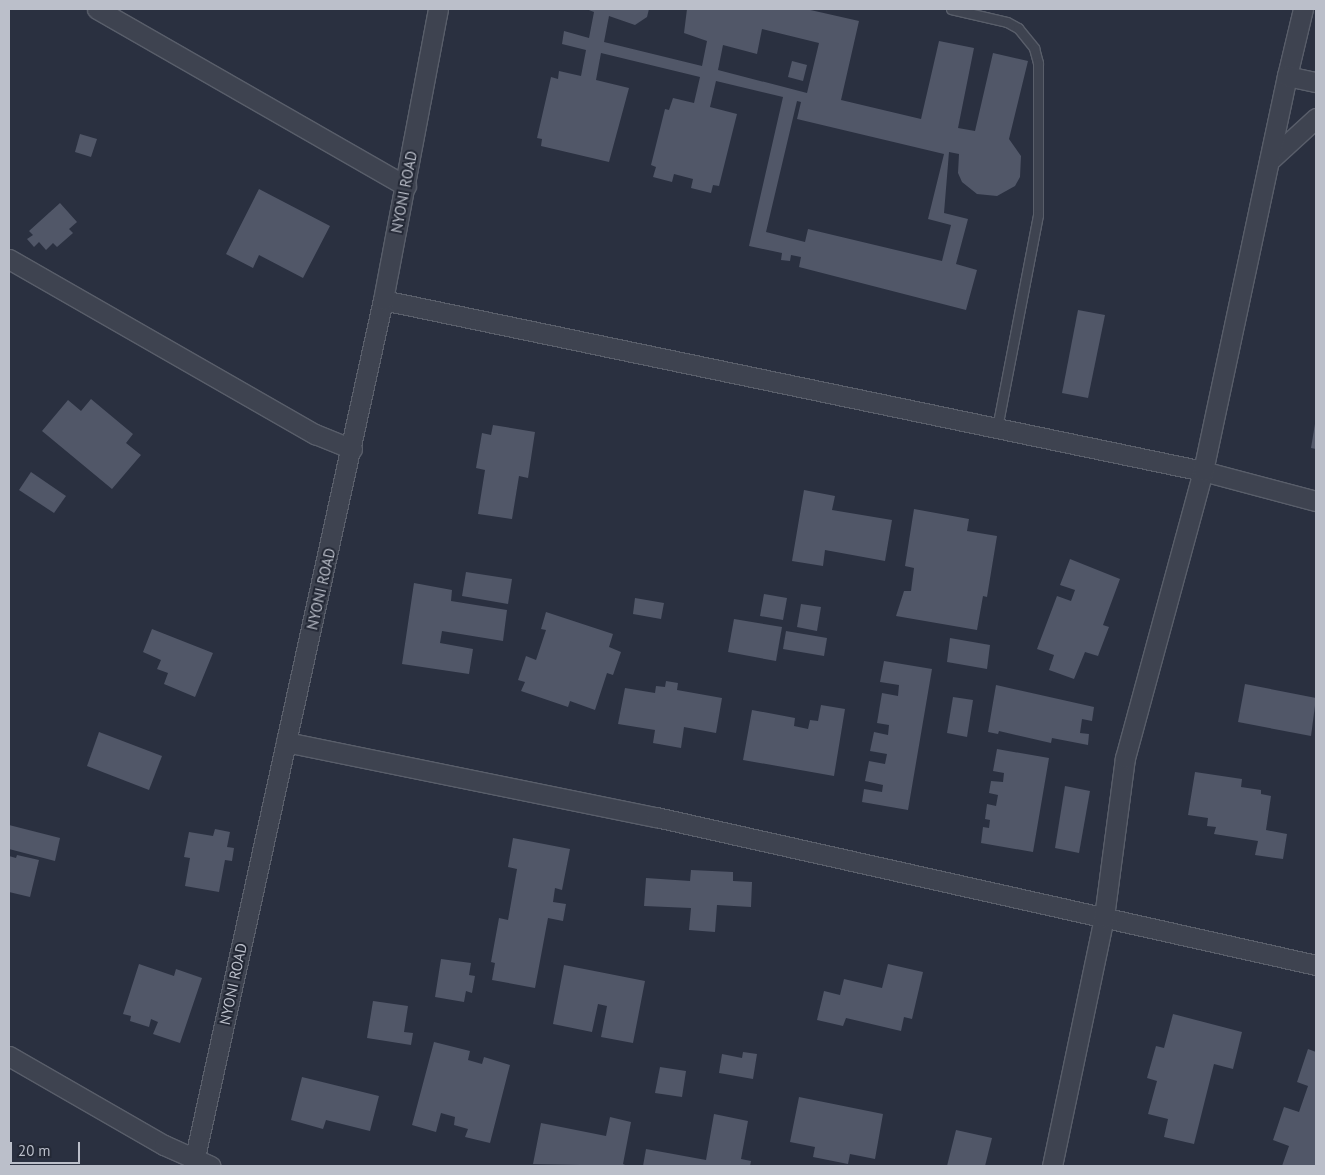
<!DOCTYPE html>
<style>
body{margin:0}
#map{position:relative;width:1325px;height:1175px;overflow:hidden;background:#2a3040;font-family:"PT Sans",sans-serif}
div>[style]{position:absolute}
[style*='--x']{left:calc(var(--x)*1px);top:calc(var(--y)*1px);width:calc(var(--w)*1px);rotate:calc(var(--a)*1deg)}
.building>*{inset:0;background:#515768}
.roads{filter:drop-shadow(1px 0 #595e6a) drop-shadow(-1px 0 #595e6a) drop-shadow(0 1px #595e6a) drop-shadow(0 -1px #595e6a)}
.service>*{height:9px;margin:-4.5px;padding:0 4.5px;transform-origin:4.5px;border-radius:4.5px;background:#3e4350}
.minor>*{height:19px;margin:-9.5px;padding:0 9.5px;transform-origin:9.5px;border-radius:9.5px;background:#3e4350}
span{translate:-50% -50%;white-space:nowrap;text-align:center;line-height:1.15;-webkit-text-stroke:4px #232835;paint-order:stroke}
.street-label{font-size:15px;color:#bbbfca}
.frame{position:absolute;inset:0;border:10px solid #bbbfca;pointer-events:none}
.scale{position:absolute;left:10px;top:1142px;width:70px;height:22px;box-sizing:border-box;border:2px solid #bbbfca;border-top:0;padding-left:6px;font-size:15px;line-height:18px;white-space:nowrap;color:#bbbfca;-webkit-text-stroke:4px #232835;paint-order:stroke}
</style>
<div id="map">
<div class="building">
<div style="clip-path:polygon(evenodd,586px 9px,649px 9px,647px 17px,635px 25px,609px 16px,604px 42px,702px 66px,707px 41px,684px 33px,687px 9px,806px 9px,859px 21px,841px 100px,921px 119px,939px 41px,974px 48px,958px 128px,975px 131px,993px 53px,1028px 61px,1009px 139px,1021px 156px,1020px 177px,1015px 186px,997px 196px,977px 194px,962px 182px,958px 173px,959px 154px,949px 152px,944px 213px,968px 219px,956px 264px,977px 270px,966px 310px,799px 267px,801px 257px,791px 255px,790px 261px,781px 260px,782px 253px,749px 246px,783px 97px,716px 81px,710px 107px,737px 114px,719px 186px,713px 185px,711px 193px,691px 188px,693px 179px,674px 174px,672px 182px,653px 177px,656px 167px,651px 165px,665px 109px,669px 110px,673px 98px,694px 103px,700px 77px,601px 53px,596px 80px,629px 88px,609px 162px,541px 146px,542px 139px,537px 138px,551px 77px,558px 79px,559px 71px,581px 76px,586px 50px,562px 44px,564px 31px,589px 38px,594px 12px,586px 9px,762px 29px,819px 43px,807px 93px,718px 70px,723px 45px,757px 54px,762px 29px,586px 9px,797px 101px,801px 102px,797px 119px,944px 154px,928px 219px,951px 225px,942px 261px,808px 229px,805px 242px,766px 232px,797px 101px)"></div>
<div style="clip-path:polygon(792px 61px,807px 65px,803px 81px,788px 77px)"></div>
<div style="clip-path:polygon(80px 134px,97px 139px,91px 157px,75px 152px)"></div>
<div style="clip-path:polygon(259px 189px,330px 226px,303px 278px,259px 255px,253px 268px,226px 254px)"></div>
<div style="clip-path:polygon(60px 203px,77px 222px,69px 229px,73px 233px,57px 247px,53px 243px,46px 250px,39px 242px,34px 247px,27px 239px,33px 235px,29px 231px)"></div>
<div style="clip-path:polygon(1078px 310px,1105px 315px,1088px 398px,1062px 393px)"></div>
<div style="clip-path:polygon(91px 399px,133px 434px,126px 443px,141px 455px,112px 489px,42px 431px,68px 400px,81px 411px)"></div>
<div style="clip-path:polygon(1315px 424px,1316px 424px,1316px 449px,1311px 448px)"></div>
<div style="clip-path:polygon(493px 425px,535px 432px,528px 478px,519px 476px,512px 519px,478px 514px,485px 470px,476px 468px,482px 433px,491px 435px)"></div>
<div style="clip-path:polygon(31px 472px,66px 496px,54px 513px,19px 490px)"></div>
<div style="clip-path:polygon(804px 490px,835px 496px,832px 510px,892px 520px,885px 561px,825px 550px,823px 566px,792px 561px)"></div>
<div style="clip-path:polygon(914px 509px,969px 519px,967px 531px,997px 536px,987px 597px,983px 596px,977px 630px,896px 616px,904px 591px,911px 591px,914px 568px,905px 566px)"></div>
<div style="clip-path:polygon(1070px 559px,1120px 579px,1103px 625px,1109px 627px,1098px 656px,1085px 652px,1074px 679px,1049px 670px,1054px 655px,1037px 649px,1057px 596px,1071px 601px,1075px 590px,1060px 585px)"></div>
<div style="clip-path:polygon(466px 572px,512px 579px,508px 604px,462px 596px)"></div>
<div style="clip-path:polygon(414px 583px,452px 590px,451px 601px,507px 610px,503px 641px,442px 631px,440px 643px,473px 649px,469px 674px,402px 664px)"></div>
<div style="clip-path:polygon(764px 594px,787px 598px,783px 620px,760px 616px)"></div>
<div style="clip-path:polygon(635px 598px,664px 603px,661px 619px,633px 614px)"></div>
<div style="clip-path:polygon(801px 604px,821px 607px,817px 631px,797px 627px)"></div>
<div style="clip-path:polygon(546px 612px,613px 634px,609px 647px,621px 652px,613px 675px,607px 673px,595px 710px,570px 701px,568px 707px,521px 691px,525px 682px,518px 680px,526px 656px,536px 660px,546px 630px,541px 629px)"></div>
<div style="clip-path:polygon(734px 619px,782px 627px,776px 661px,728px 652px)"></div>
<div style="clip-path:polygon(152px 629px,213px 653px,195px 697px,164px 684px,168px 673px,157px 669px,161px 660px,143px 652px)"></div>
<div style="clip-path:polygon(786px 631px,827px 638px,824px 656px,783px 649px)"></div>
<div style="clip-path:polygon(950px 638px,990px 645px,987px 669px,947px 662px)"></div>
<div style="clip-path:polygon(884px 661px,932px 669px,908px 810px,862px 802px,864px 789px,882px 792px,883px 785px,865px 781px,869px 761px,885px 764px,887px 754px,870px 751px,874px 732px,888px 735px,889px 725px,877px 723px,882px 693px,898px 696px,899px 685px,880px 682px)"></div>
<div style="clip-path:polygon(666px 681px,678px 683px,677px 690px,722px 698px,716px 733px,684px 727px,681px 748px,653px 743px,655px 730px,618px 724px,625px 688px,655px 693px,656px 686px,665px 687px)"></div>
<div style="clip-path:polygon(1245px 684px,1316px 698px,1311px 736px,1238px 722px)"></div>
<div style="clip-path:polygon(996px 685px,1094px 707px,1092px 721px,1082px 719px,1080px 733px,1089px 734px,1088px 745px,1052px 738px,1051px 743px,999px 731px,998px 734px,988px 732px)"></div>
<div style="clip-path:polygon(953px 697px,973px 700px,967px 737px,947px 733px)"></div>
<div style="clip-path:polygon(821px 705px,845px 709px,834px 776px,743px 760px,752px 710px,795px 718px,794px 726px,808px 729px,810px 720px,818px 721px)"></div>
<div style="clip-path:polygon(99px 732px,162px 756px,149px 790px,87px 766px)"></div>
<div style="clip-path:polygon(997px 749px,1049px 758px,1033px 852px,981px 843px,983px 827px,989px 828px,990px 820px,985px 819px,987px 804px,996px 806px,998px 795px,989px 793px,991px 781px,1003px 782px,1004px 773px,993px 771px)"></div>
<div style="clip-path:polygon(1195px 772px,1242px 779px,1241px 787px,1261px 790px,1261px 794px,1271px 796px,1266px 830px,1287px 834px,1283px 859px,1255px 855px,1258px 841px,1214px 834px,1216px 827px,1207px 826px,1208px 818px,1188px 815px)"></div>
<div style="clip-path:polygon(1065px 786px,1090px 791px,1079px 853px,1055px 848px)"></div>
<div style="clip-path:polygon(9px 825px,60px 838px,55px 861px,9px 849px)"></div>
<div style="clip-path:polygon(215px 829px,230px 832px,227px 847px,234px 848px,232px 861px,225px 860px,219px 892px,185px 886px,190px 858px,184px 857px,189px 832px,213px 836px)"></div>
<div style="clip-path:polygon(513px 838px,570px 849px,562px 890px,555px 888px,553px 902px,566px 904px,563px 921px,548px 918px,535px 988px,492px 980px,495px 963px,491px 962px,499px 918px,508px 920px,517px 869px,508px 867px)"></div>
<div style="clip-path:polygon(17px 855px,39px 860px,30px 897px,9px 892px,9px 856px,16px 858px)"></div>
<div style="clip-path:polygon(691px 870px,733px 872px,733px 881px,752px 882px,751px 907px,717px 905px,715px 932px,689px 930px,691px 908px,644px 906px,646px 878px,690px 881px)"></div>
<div style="clip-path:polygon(441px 959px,471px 963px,469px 975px,475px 976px,472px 993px,466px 991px,464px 1002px,435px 997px)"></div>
<div style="clip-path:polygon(139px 964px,174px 976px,176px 969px,202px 978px,180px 1043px,153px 1034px,158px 1022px,151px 1019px,149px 1027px,130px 1021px,131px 1016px,123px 1014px)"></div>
<div style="clip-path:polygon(888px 964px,923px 972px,912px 1019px,904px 1017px,901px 1031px,846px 1018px,843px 1026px,817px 1020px,824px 991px,840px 995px,844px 979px,882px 988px)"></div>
<div style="clip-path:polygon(564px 965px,645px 981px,633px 1043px,601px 1037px,607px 1006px,598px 1004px,592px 1032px,553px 1024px)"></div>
<div style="clip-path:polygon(373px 1001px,408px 1006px,404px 1032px,413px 1033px,411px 1045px,367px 1038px)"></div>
<div style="clip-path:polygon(1173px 1014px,1242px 1032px,1233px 1069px,1214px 1064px,1194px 1144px,1164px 1137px,1168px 1119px,1148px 1114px,1157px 1081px,1147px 1078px,1156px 1046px,1164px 1048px)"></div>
<div style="clip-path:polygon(434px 1042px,470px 1051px,468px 1060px,482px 1064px,484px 1057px,510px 1065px,490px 1143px,465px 1137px,468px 1129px,454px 1125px,455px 1117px,441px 1113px,436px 1132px,412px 1125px)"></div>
<div style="clip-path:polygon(1308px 1049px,1316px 1052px,1316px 1166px,1282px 1166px,1289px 1146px,1273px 1140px,1284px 1107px,1299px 1112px,1308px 1086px,1297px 1082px)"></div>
<div style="clip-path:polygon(743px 1052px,757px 1054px,753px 1079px,719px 1073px,722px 1054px,742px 1058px)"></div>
<div style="clip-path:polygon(660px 1067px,686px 1071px,682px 1097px,655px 1093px)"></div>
<div style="clip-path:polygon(302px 1077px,379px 1096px,370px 1131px,326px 1120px,323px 1129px,291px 1120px)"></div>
<div style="clip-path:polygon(799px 1097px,883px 1114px,875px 1159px,850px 1154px,848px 1164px,813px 1157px,815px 1147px,790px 1142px)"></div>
<div style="clip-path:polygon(714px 1114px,748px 1121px,741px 1159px,751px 1161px,750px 1166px,643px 1166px,646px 1149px,706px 1160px)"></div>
<div style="clip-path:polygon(610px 1117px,631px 1122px,623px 1164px,627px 1166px,533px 1164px,541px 1123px,606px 1136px)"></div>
<div style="clip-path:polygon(956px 1130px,992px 1138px,985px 1166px,947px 1166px)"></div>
</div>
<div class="roads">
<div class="service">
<div style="--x:951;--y:9;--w:57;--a:13.1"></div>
<div style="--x:1007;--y:22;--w:13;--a:29"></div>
<div style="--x:1018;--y:28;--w:26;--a:51"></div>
<div style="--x:1034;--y:48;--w:16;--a:75"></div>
<div style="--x:1038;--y:63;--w:152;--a:90"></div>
<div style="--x:1038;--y:215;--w:216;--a:100.9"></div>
</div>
<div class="minor">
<div style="--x:97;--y:9;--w:356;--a:29.8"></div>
<div style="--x:1287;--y:76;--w:69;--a:-76.6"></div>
<div style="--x:1269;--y:161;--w:64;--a:-42.5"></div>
<div style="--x:9;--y:259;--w:353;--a:29.8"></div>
<div style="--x:315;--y:434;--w:40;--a:22"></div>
<div style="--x:383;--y:300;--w:838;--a:11.78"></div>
<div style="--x:1203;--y:471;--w:117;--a:14.9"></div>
<div style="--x:286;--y:742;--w:378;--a:11.5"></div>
<div style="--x:656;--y:817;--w:676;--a:12.64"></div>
<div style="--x:9;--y:1056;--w:179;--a:29.9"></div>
<div style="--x:164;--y:1145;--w:51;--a:24.1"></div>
<div style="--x:193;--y:1166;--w:887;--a:-77.63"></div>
<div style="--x:383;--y:300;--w:296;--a:-79.3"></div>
<div style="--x:1052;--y:1166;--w:254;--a:-78.2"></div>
<div style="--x:1104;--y:917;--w:160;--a:-82.5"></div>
<div style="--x:1125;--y:758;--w:297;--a:-74.8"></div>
<div style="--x:1203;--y:471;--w:404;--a:-78"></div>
<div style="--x:1287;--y:76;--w:30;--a:12"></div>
</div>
</div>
<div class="street-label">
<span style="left:404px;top:192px;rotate:-79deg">NYONI ROAD</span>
<span style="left:321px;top:589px;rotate:-77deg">NYONI ROAD</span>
<span style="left:233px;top:984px;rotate:-78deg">NYONI ROAD</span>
</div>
<div class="frame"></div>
<div class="scale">20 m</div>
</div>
